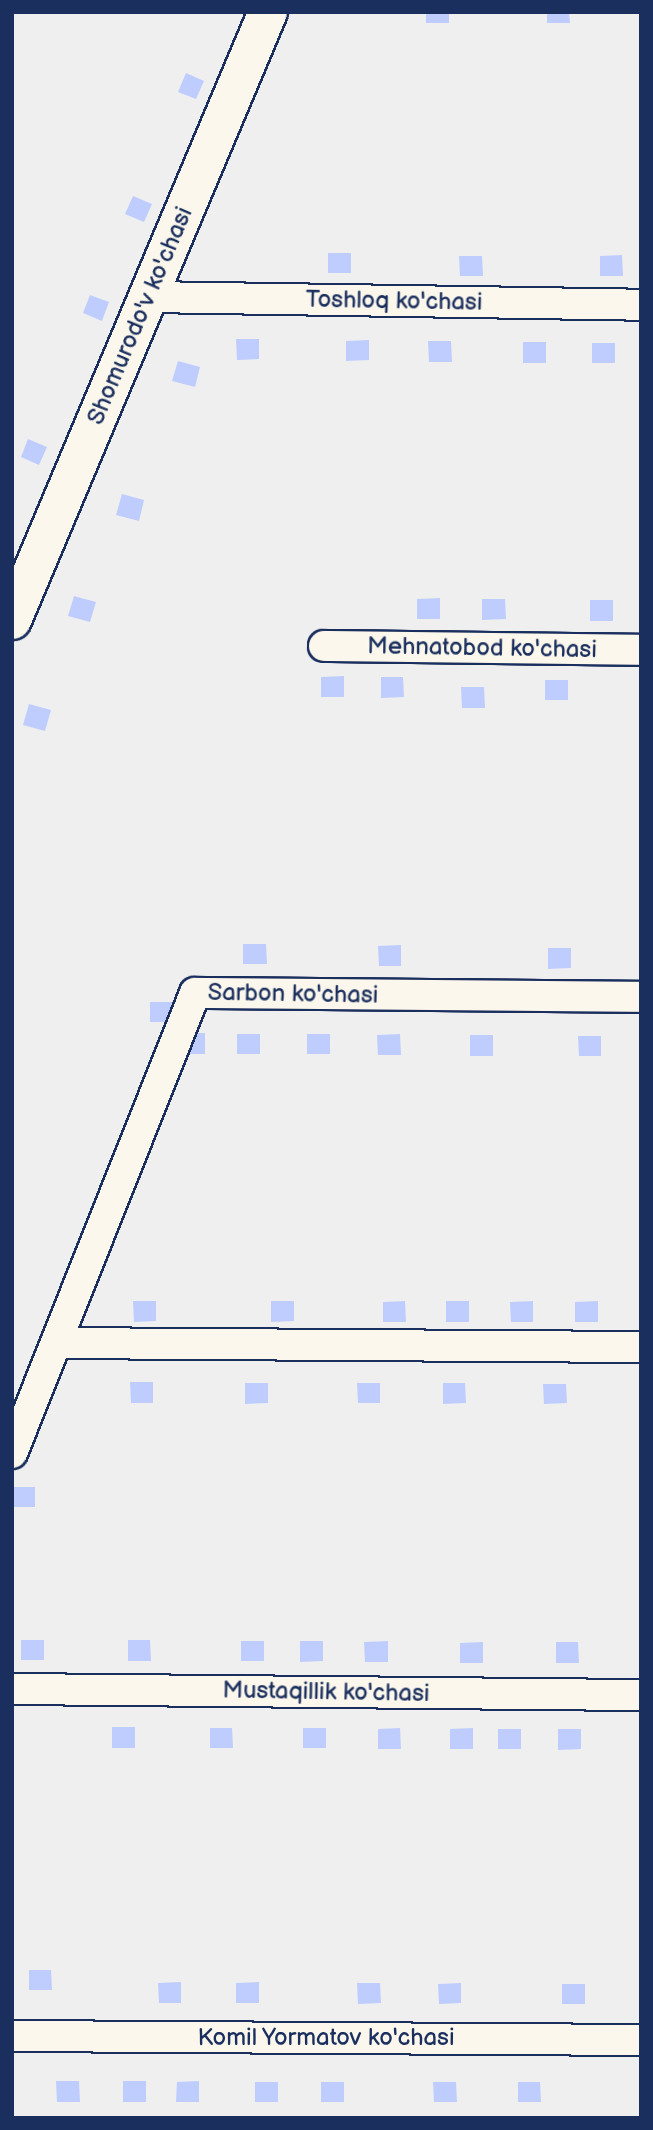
<!DOCTYPE html>
<style>
body{margin:0}
#map{position:relative;width:653px;height:2130px;overflow:hidden;background:#efeff0;font-family:"Balsamiq Sans",sans-serif}
div>[style]{position:absolute}
[style*='--x']{left:calc(var(--x)*1px);top:calc(var(--y)*1px);width:calc(var(--w)*1px);rotate:calc(var(--a)*1deg)}
.building>*{inset:0;background:#becdfe}
.roads{filter:drop-shadow(2px 0 #1b2f5e) drop-shadow(-2px 0 #1b2f5e) drop-shadow(0 2px #1b2f5e) drop-shadow(0 -2px #1b2f5e)}
.street>*{height:30px;margin:-15px;padding:0 15px;transform-origin:15px;border-radius:15px;background:#fbf7ec}
.secondary>*{height:38px;margin:-19px;padding:0 19px;transform-origin:19px;border-radius:19px;background:#fbf7ec}
span{translate:-50% -50%;white-space:nowrap;text-align:center;line-height:1.15;-webkit-text-stroke:5px #fbf7ec;paint-order:stroke}
.street-label{font-size:24px;color:#1b2f5e}
.frame{position:absolute;inset:0;border:14px solid #1b2f5e;pointer-events:none}
</style>
<div id="map">
<div class="building">
<div style="clip-path:polygon(426px 12px,449px 12px,449px 23px,426px 23px)"></div>
<div style="clip-path:polygon(547px 12px,569px 12px,570px 23px,547px 23px)"></div>
<div style="clip-path:polygon(186px 73px,204px 81px,196px 99px,178px 92px)"></div>
<div style="clip-path:polygon(133px 196px,152px 204px,144px 222px,125px 214px)"></div>
<div style="clip-path:polygon(328px 253px,351px 253px,351px 273px,328px 273px)"></div>
<div style="clip-path:polygon(622px 255px,623px 276px,600px 276px,600px 256px)"></div>
<div style="clip-path:polygon(459px 256px,482px 256px,483px 276px,460px 276px)"></div>
<div style="clip-path:polygon(90px 295px,109px 302px,102px 321px,83px 313px)"></div>
<div style="clip-path:polygon(236px 339px,259px 339px,259px 359px,237px 360px)"></div>
<div style="clip-path:polygon(369px 340px,369px 360px,346px 361px,346px 341px)"></div>
<div style="clip-path:polygon(428px 341px,451px 341px,452px 362px,429px 362px)"></div>
<div style="clip-path:polygon(523px 342px,546px 342px,546px 363px,523px 363px)"></div>
<div style="clip-path:polygon(592px 343px,615px 343px,615px 363px,592px 363px)"></div>
<div style="clip-path:polygon(178px 361px,200px 367px,195px 387px,172px 381px)"></div>
<div style="clip-path:polygon(28px 439px,47px 447px,39px 465px,21px 457px)"></div>
<div style="clip-path:polygon(122px 494px,144px 500px,139px 521px,116px 515px)"></div>
<div style="clip-path:polygon(74px 596px,96px 602px,90px 622px,68px 616px)"></div>
<div style="clip-path:polygon(440px 598px,440px 619px,417px 619px,417px 599px)"></div>
<div style="clip-path:polygon(482px 599px,505px 599px,506px 619px,482px 620px)"></div>
<div style="clip-path:polygon(590px 600px,613px 600px,613px 621px,590px 621px)"></div>
<div style="clip-path:polygon(344px 676px,344px 697px,321px 697px,321px 677px)"></div>
<div style="clip-path:polygon(381px 677px,403px 677px,404px 697px,381px 698px)"></div>
<div style="clip-path:polygon(545px 680px,568px 680px,568px 700px,545px 700px)"></div>
<div style="clip-path:polygon(461px 687px,484px 687px,485px 708px,462px 708px)"></div>
<div style="clip-path:polygon(29px 704px,51px 710px,45px 731px,23px 725px)"></div>
<div style="clip-path:polygon(243px 944px,266px 944px,267px 964px,243px 964px)"></div>
<div style="clip-path:polygon(401px 945px,401px 966px,379px 966px,378px 946px)"></div>
<div style="clip-path:polygon(548px 948px,571px 948px,571px 968px,548px 969px)"></div>
<div style="clip-path:polygon(150px 1002px,172px 1002px,173px 1022px,150px 1022px)"></div>
<div style="clip-path:polygon(182px 1033px,205px 1033px,205px 1054px,183px 1054px)"></div>
<div style="clip-path:polygon(237px 1034px,260px 1034px,260px 1054px,237px 1054px)"></div>
<div style="clip-path:polygon(307px 1034px,330px 1034px,330px 1054px,307px 1054px)"></div>
<div style="clip-path:polygon(400px 1034px,401px 1055px,378px 1055px,377px 1035px)"></div>
<div style="clip-path:polygon(470px 1035px,493px 1035px,493px 1056px,470px 1056px)"></div>
<div style="clip-path:polygon(578px 1036px,601px 1036px,601px 1056px,579px 1056px)"></div>
<div style="clip-path:polygon(133px 1301px,156px 1301px,156px 1321px,134px 1322px)"></div>
<div style="clip-path:polygon(271px 1301px,294px 1301px,294px 1321px,271px 1322px)"></div>
<div style="clip-path:polygon(405px 1301px,406px 1322px,383px 1322px,383px 1302px)"></div>
<div style="clip-path:polygon(446px 1301px,469px 1301px,469px 1322px,446px 1322px)"></div>
<div style="clip-path:polygon(533px 1301px,533px 1322px,511px 1322px,510px 1302px)"></div>
<div style="clip-path:polygon(598px 1301px,598px 1322px,575px 1322px,575px 1302px)"></div>
<div style="clip-path:polygon(130px 1382px,153px 1382px,153px 1403px,131px 1403px)"></div>
<div style="clip-path:polygon(245px 1383px,268px 1383px,268px 1403px,245px 1404px)"></div>
<div style="clip-path:polygon(357px 1383px,380px 1383px,380px 1403px,358px 1403px)"></div>
<div style="clip-path:polygon(443px 1383px,465px 1383px,466px 1403px,443px 1404px)"></div>
<div style="clip-path:polygon(543px 1384px,566px 1384px,567px 1403px,544px 1404px)"></div>
<div style="clip-path:polygon(12px 1487px,35px 1487px,35px 1507px,12px 1507px)"></div>
<div style="clip-path:polygon(21px 1640px,44px 1640px,44px 1660px,21px 1660px)"></div>
<div style="clip-path:polygon(128px 1640px,150px 1640px,151px 1661px,128px 1661px)"></div>
<div style="clip-path:polygon(241px 1641px,264px 1641px,264px 1661px,241px 1661px)"></div>
<div style="clip-path:polygon(300px 1641px,323px 1641px,323px 1661px,300px 1662px)"></div>
<div style="clip-path:polygon(388px 1641px,388px 1662px,365px 1662px,364px 1642px)"></div>
<div style="clip-path:polygon(483px 1642px,483px 1663px,460px 1663px,460px 1643px)"></div>
<div style="clip-path:polygon(556px 1642px,578px 1642px,579px 1663px,556px 1663px)"></div>
<div style="clip-path:polygon(112px 1727px,135px 1727px,135px 1748px,112px 1748px)"></div>
<div style="clip-path:polygon(210px 1728px,232px 1728px,233px 1748px,210px 1748px)"></div>
<div style="clip-path:polygon(303px 1728px,326px 1728px,326px 1748px,303px 1748px)"></div>
<div style="clip-path:polygon(400px 1728px,401px 1749px,378px 1749px,378px 1729px)"></div>
<div style="clip-path:polygon(473px 1728px,473px 1749px,450px 1749px,450px 1729px)"></div>
<div style="clip-path:polygon(498px 1729px,521px 1729px,521px 1749px,498px 1749px)"></div>
<div style="clip-path:polygon(558px 1729px,581px 1729px,581px 1749px,558px 1750px)"></div>
<div style="clip-path:polygon(29px 1970px,51px 1970px,52px 1990px,29px 1990px)"></div>
<div style="clip-path:polygon(181px 1982px,181px 2003px,159px 2003px,158px 1983px)"></div>
<div style="clip-path:polygon(259px 1982px,259px 2003px,236px 2003px,236px 1983px)"></div>
<div style="clip-path:polygon(357px 1983px,380px 1983px,381px 2003px,358px 2004px)"></div>
<div style="clip-path:polygon(461px 1983px,461px 2003px,439px 2004px,438px 1984px)"></div>
<div style="clip-path:polygon(562px 1984px,585px 1984px,585px 2004px,562px 2004px)"></div>
<div style="clip-path:polygon(56px 2081px,79px 2081px,80px 2102px,57px 2102px)"></div>
<div style="clip-path:polygon(123px 2081px,146px 2081px,146px 2102px,123px 2102px)"></div>
<div style="clip-path:polygon(199px 2081px,199px 2102px,176px 2102px,177px 2082px)"></div>
<div style="clip-path:polygon(255px 2082px,278px 2082px,278px 2102px,255px 2102px)"></div>
<div style="clip-path:polygon(321px 2082px,344px 2082px,344px 2102px,321px 2102px)"></div>
<div style="clip-path:polygon(433px 2082px,456px 2082px,457px 2102px,434px 2102px)"></div>
<div style="clip-path:polygon(518px 2082px,540px 2082px,541px 2102px,518px 2102px)"></div>
</div>
<div class="roads">
<div class="street">
<div style="--x:148;--y:297;--w:493;--a:0.9"></div>
<div style="--x:324;--y:646;--w:317;--a:0.7"></div>
<div style="--x:56;--y:1343;--w:585;--a:0.39"></div>
<div style="--x:12;--y:1453;--w:495;--a:-68.3"></div>
<div style="--x:195;--y:993;--w:446;--a:0.5"></div>
<div style="--x:12;--y:1689;--w:629;--a:0.55"></div>
<div style="--x:12;--y:2036;--w:629;--a:0.36"></div>
</div>
<div class="secondary">
<div style="--x:12;--y:620;--w:660;--a:-67.17"></div>
</div>
</div>
<div class="street-label">
<span style="left:394px;top:301px;rotate:1deg">Toshloq ko'chasi</span>
<span style="left:140px;top:316px;rotate:-67deg">Shomurodo'v ko'chasi</span>
<span style="left:482px;top:648px;rotate:1deg">Mehnatobod ko'chasi</span>
<span style="left:293px;top:994px;rotate:1deg">Sarbon ko'chasi</span>
<span style="left:326px;top:1692px;rotate:1deg">Mustaqillik ko'chasi</span>
<span style="left:326px;top:2038px">Komil Yormatov ko'chasi</span>
</div>
<div class="frame"></div>
</div>
